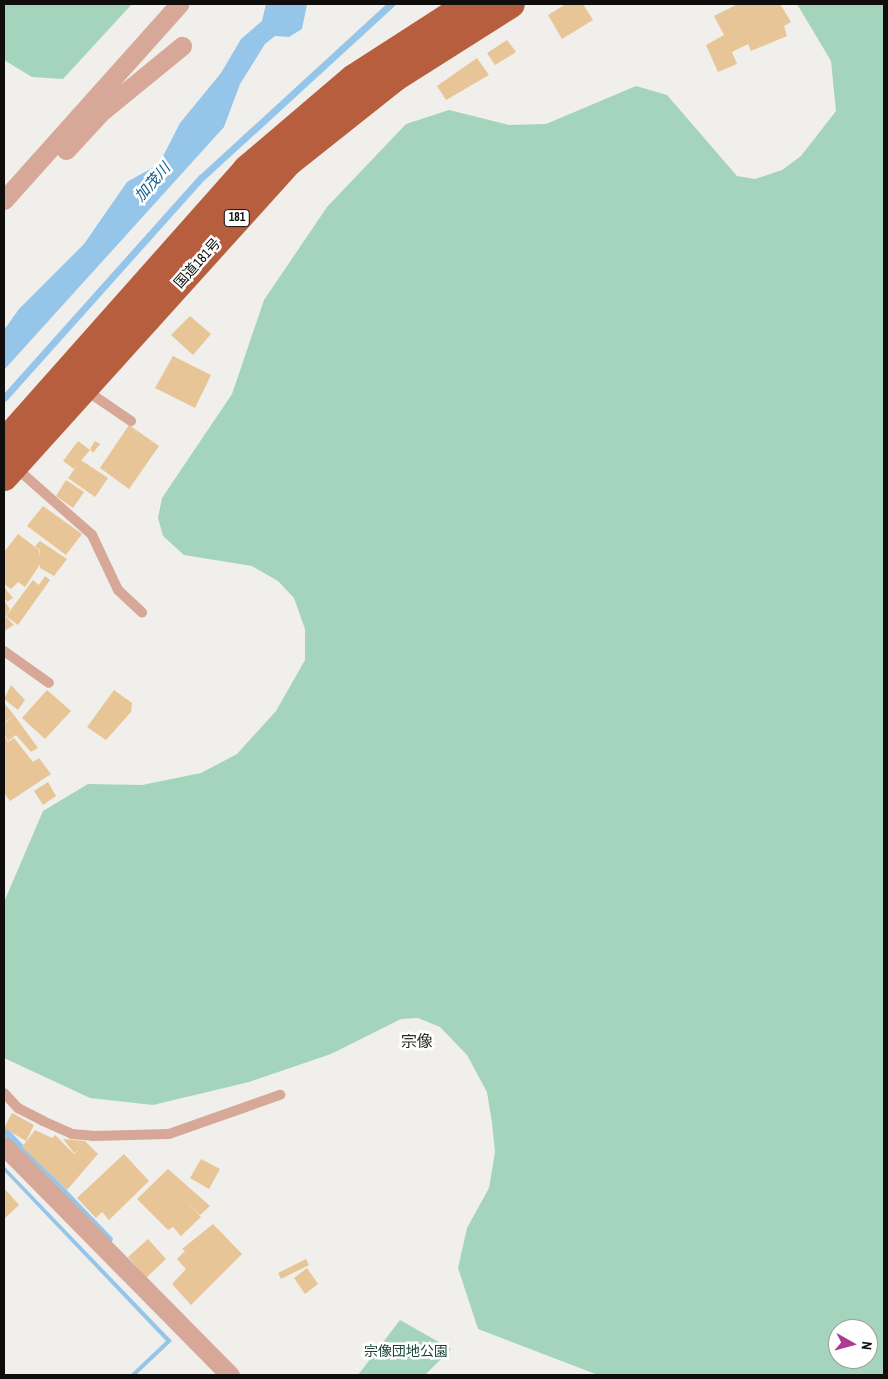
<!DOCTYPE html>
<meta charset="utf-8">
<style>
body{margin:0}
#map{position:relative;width:888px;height:1379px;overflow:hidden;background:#f0efeb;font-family:"Archivo Narrow","Noto Sans JP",sans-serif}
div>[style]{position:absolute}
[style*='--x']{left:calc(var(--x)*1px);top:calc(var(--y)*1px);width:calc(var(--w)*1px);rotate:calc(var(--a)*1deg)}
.green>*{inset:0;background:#a5d4bd}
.water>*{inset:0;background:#96c5ea}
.stream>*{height:7px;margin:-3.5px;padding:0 3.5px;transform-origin:3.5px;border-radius:3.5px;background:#96c5ea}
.building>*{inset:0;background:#e8c596}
.service>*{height:10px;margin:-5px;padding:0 5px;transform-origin:5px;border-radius:5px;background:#d7a898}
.minor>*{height:19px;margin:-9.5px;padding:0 9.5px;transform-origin:9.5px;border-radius:9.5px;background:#d7a898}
.trunk>*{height:28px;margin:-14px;padding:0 14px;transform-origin:14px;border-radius:14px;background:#b65e3e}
span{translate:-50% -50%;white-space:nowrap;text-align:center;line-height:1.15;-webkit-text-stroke:5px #fff;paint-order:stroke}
.shield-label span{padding:1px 4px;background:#fff;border:1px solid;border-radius:4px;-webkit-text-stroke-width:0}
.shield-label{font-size:12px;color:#0f0e0d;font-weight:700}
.street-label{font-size:14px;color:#0f0e0d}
.park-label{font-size:14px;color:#184734}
.water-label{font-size:15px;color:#0b5a89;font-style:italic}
.quarter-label{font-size:16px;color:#2c2b28}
.frame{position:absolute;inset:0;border:5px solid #0f0e0d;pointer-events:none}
.north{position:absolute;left:828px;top:1319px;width:50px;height:50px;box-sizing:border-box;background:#fff;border:1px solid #9f9f9e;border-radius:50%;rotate:97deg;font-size:14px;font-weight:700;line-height:20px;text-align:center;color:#0f0e0d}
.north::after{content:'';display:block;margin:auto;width:18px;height:22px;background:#ad3a95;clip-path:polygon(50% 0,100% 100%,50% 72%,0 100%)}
</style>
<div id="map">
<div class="green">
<div style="clip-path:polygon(4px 4px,132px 4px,63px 79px,32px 77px,4px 60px)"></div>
<div style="clip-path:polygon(evenodd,797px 4px,884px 4px,884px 1375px,598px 1375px,478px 1329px,458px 1268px,467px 1228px,489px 1188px,495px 1152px,492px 1123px,487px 1092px,467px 1055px,440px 1027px,418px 1018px,401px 1019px,331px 1054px,249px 1082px,153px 1105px,90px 1098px,4px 1058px,4px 902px,43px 811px,88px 784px,142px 785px,201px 773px,237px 754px,276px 711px,305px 660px,305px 629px,294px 598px,278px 581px,252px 566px,184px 555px,163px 536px,158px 518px,162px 498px,232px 394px,264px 300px,327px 207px,406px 124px,449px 110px,509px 125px,546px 124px,636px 86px,667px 95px,737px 176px,755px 179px,782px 170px,801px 156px,836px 111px,831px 61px,797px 4px,838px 1329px,868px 1329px,868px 1359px,838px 1359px,838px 1329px)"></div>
<div style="clip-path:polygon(400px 1320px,451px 1349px,425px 1375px,358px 1375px)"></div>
</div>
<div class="water">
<div style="clip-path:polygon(266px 4px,307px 4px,302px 29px,289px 37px,275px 36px,265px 44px,240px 84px,224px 127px,4px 370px,4px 330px,19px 309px,84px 244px,127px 182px,159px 164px,180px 123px,221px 73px,241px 39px,262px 21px)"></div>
<div style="clip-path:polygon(4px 1166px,172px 1341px,136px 1375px,130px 1375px,166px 1341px,4px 1171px)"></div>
</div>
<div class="stream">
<div style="--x:4;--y:398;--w:295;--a:-48.2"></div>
<div style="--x:201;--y:178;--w:258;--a:-42.5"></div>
<div style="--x:4;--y:1130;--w:151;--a:46.1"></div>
</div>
<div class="building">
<div style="clip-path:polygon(566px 4px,583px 4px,593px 20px,562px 39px,548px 15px)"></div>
<div style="clip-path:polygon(738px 4px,780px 4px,791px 22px,784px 26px,787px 36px,751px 51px,748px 44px,732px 52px,737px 64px,718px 72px,706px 45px,724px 35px,714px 16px)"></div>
<div style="clip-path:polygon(507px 40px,516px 52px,495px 65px,487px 53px)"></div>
<div style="clip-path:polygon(477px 58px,489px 75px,446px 100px,437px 86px)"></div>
<div style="clip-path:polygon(190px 316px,211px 334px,193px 355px,171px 335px)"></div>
<div style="clip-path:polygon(173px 356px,211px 375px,195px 408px,155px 388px)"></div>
<div style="clip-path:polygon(129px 425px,159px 446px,129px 489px,100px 468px)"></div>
<div style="clip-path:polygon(78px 441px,90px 450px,74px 469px,63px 461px)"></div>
<div style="clip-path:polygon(95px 441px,100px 444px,93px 453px,90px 449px)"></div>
<div style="clip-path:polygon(81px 460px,108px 478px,95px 497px,68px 478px)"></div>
<div style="clip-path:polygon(66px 480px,84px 492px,73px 508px,56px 496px)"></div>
<div style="clip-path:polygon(43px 506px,82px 534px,66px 555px,27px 526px)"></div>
<div style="clip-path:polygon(18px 534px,39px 550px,41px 563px,25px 587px,18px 582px,11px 589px,4px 584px,4px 552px)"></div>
<div style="clip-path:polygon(40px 541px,67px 559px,54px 576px,40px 568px,40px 550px,35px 546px)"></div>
<div style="clip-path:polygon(45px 576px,50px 580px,18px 625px,6px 616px,33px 580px,39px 585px)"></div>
<div style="clip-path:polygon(4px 587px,13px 598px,7px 602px,4px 598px)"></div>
<div style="clip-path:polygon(4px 600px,10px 609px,4px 619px)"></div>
<div style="clip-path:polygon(6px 617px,14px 625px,4px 631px,4px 619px)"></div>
<div style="clip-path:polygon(11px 685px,25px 700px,18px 710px,4px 699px)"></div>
<div style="clip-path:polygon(47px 690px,71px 711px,45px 739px,22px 718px)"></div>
<div style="clip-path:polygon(114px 690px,132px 703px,131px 712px,106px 740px,87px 727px)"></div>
<div style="clip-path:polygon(4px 703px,14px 715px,4px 723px)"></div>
<div style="clip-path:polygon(14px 715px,38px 748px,31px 752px,16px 735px,8px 741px,4px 734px,4px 724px)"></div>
<div style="clip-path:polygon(4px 736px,8px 742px,14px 738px,33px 762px,39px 758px,51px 774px,10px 801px,4px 793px)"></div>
<div style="clip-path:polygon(48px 782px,56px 796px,43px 805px,34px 791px)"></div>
<div style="clip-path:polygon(12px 1113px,34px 1125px,26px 1141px,4px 1128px)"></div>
<div style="clip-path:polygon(35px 1130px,52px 1138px,55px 1135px,74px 1154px,79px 1150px,74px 1153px,63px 1139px,85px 1141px,98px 1154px,67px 1190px,22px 1147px)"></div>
<div style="clip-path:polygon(124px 1154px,149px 1181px,109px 1220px,102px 1212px,96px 1218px,77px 1198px)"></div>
<div style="clip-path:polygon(201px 1159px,220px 1169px,209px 1189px,190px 1178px)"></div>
<div style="clip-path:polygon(168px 1169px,210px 1206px,200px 1215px,185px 1200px,201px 1217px,181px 1236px,173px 1227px,168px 1230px,137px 1199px)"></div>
<div style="clip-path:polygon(4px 1188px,19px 1205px,4px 1219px)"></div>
<div style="clip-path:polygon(213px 1224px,242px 1254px,191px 1305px,172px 1284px,186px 1269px,177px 1259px,185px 1251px,182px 1249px)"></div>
<div style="clip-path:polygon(148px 1239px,166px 1259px,146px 1278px,128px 1257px)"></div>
<div style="clip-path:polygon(306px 1259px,309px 1265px,281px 1279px,278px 1273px)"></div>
<div style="clip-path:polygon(307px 1268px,318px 1284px,305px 1294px,294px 1278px)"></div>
</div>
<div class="service">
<div style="--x:84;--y:389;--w:57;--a:34.2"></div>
<div style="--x:15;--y:467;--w:103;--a:41.4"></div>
<div style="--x:92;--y:535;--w:61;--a:64.7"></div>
<div style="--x:118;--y:590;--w:33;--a:43"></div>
<div style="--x:4;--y:651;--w:55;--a:35.4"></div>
<div style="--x:4;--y:1093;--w:21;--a:47"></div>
<div style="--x:18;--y:1108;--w:28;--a:27"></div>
<div style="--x:43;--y:1121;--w:32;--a:24"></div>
<div style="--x:72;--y:1134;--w:21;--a:5"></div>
<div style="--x:93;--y:1136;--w:76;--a:-1.5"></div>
<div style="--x:169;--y:1134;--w:118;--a:-19.4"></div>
</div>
<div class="minor">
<div style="--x:66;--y:150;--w:50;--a:-47.4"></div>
<div style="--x:100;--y:113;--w:106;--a:-39.3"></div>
<div style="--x:4;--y:200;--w:263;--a:-48.2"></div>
<div style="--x:4;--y:1146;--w:322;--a:45.4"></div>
</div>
<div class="trunk">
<div style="--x:4;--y:443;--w:366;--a:-48.4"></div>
<div style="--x:247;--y:169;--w:140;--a:-40.4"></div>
<div style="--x:354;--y:78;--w:137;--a:-32.8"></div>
<div style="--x:4;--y:477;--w:426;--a:-47.9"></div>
<div style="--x:290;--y:161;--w:135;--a:-38.4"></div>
<div style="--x:396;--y:77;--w:136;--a:-32.4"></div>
</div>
<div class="shield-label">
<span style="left:237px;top:218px">181</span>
</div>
<div class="street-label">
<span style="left:197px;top:263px;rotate:-48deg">国道181号</span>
</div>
<div class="park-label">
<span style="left:406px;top:1351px">宗像団地公園</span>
</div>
<div class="water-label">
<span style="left:152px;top:182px;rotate:-49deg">加茂川</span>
</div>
<div class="quarter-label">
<span style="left:417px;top:1041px">宗像</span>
</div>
<div class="frame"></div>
<div class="north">N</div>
</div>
